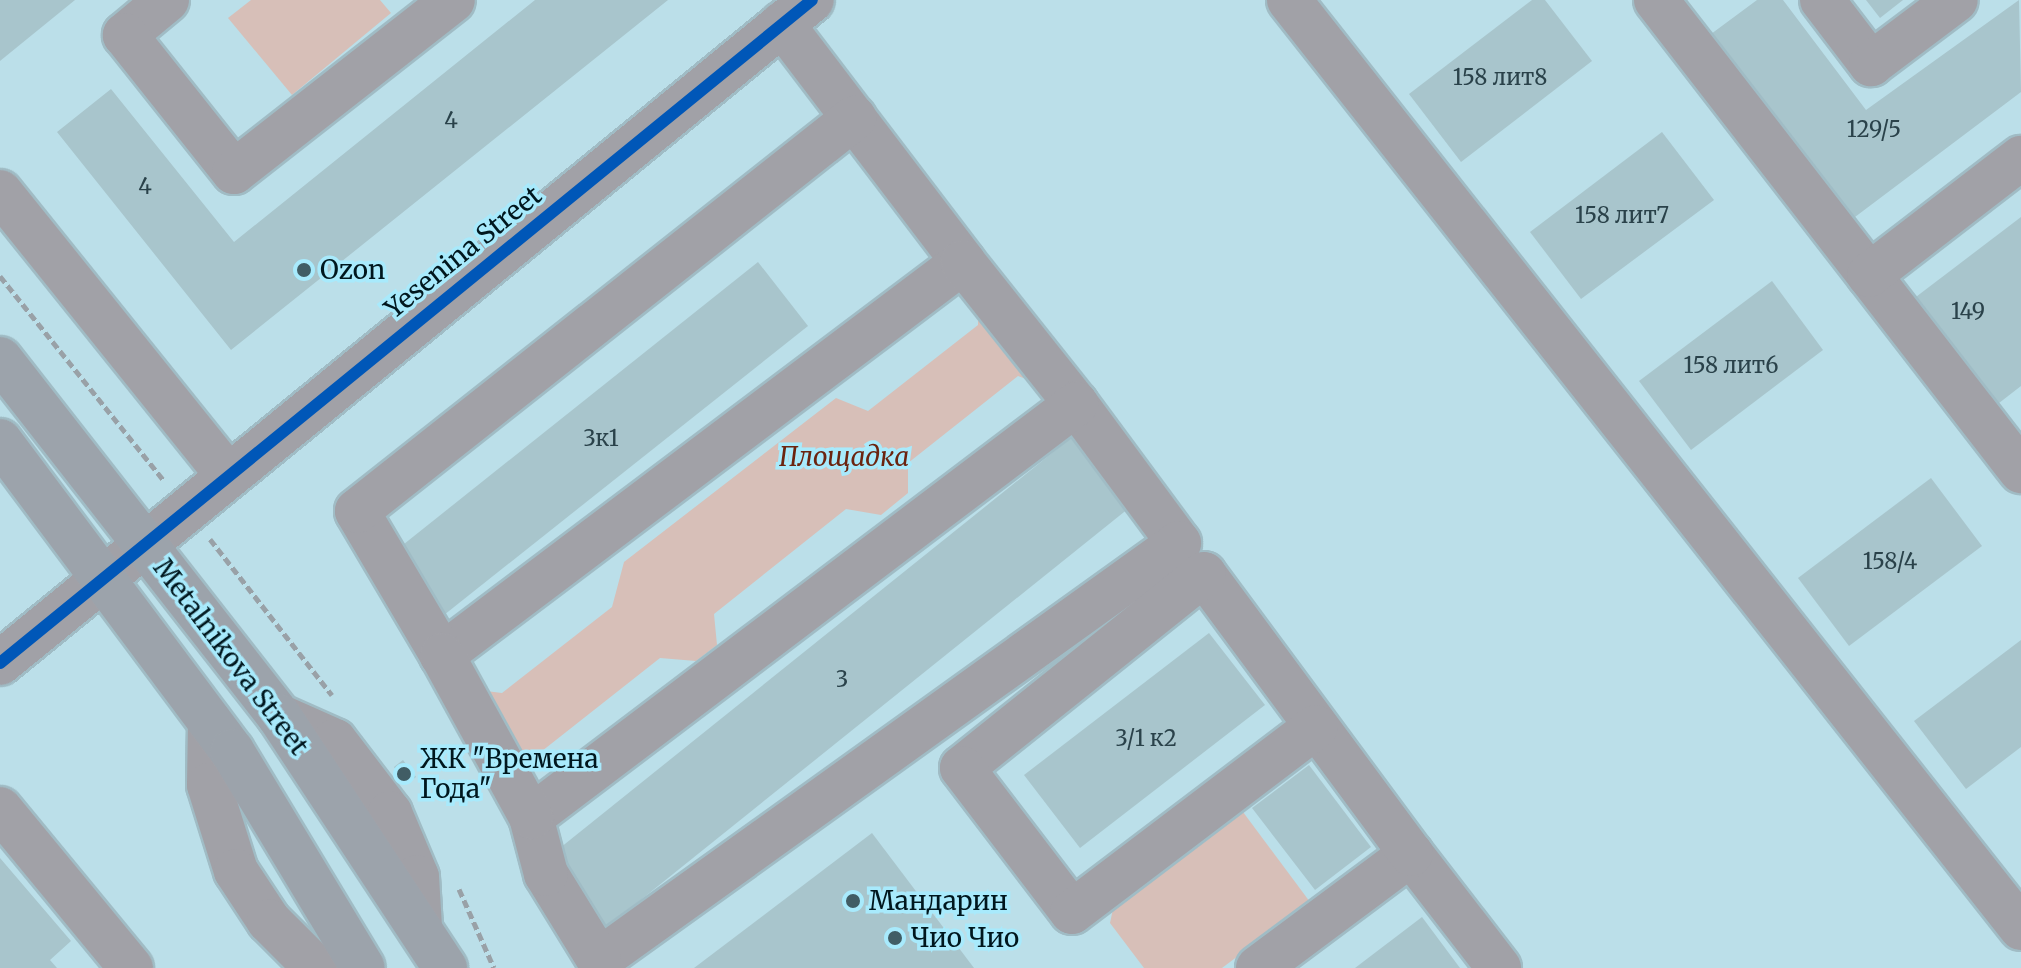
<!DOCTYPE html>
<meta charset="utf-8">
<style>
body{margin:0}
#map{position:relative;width:2021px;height:968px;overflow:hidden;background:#bbdfe9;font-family:Merriweather,serif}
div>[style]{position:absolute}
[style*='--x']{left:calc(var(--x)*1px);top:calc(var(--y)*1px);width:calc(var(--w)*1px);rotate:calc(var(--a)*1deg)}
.green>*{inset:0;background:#d7bfb8}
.building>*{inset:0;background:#a8c5cc}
.path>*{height:5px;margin-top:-2.5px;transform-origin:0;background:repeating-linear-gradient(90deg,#99a1a7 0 8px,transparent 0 12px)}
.roads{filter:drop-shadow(2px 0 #a0bcc5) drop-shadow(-2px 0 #a0bcc5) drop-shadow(0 2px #a0bcc5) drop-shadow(0 -2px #a0bcc5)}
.minor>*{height:44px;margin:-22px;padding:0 22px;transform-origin:22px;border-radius:22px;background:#a1a1a7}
.major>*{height:44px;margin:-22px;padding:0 22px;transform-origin:22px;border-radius:22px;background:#9ca3ab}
.cycleway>*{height:12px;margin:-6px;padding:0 6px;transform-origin:6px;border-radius:6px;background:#0057b8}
.dots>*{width:22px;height:22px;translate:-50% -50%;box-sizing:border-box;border:4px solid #a8eafc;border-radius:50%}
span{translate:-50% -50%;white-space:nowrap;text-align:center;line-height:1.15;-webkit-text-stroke:7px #a8eafc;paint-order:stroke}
.number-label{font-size:22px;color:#2a424a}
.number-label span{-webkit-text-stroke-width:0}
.street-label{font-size:26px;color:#00171e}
.poi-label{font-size:26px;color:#00171e}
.left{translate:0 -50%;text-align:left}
.park-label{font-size:26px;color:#6b2410;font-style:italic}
</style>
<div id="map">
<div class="green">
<div style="clip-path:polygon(251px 0,380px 0,391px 13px,292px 95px,228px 18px)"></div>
<div style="clip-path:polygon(978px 303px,1034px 382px,1018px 376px,908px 463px,908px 493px,881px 515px,846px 509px,714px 614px,717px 645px,696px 661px,660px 658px,542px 751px,542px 767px,532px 773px,486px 691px,502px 693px,612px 607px,624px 562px,836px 398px,868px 411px,978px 325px)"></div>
<div style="clip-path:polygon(1243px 812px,1310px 902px,1222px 968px,1144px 968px,1110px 923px,1113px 909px)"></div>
</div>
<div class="building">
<div style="clip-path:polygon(0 0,75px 0,0 61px)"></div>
<div style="clip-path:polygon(535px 0,668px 0,231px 350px,57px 132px,111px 89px,234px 242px)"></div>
<div style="clip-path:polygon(1532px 0,1545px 0,1592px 61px,1461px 162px,1409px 94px)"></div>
<div style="clip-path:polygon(1757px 0,1783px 0,1866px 110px,2019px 0,2021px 92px,1847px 223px,1707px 37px)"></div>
<div style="clip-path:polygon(1866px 0,1903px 0,1880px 18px)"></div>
<div style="clip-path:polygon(1662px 132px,1714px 200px,1581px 299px,1530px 232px)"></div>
<div style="clip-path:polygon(2021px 217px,2021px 386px,1990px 410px,1908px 303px)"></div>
<div style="clip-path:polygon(758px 262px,808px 326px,444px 615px,394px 552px)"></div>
<div style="clip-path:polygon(1772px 281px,1823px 350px,1691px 450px,1639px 381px)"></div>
<div style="clip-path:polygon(1082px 429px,1139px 500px,602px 931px,545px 860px)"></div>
<div style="clip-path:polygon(1931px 478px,1982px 546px,1849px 646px,1798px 578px)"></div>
<div style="clip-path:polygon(1209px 633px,1265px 705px,1080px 848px,1024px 775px)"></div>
<div style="clip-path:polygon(2021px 640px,2021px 747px,1966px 789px,1914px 721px)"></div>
<div style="clip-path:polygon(403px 760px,416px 777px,406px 784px,394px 767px)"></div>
<div style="clip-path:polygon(1309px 765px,1371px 847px,1315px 890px,1252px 808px)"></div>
<div style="clip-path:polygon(872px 833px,974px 968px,694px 968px)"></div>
<div style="clip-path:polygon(0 858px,71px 941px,50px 960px,57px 968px,0 968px)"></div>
<div style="clip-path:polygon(1422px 917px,1460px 968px,1355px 968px)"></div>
</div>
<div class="path">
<div style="--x:0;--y:276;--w:263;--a:51.3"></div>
<div style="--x:210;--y:539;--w:198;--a:52"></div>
<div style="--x:459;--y:889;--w:86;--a:66.1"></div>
</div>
<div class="roads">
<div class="minor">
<div style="--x:167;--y:0;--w:55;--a:140.2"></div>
<div style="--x:125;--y:35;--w:175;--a:51.5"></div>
<div style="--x:234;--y:172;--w:278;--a:-38.1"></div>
<div style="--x:1289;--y:0;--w:1182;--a:51.73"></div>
<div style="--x:1656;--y:0;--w:596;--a:52.23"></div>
<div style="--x:1822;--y:0;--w:81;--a:52.6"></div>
<div style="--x:1871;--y:64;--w:106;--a:-37"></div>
<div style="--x:782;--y:24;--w:299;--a:52.7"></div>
<div style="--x:963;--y:262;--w:653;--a:142.97"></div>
<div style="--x:442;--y:655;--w:167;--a:-120.6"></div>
<div style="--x:357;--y:511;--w:634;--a:-38.33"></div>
<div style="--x:0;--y:192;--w:361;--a:51.2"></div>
<div style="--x:963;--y:262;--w:181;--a:51.5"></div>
<div style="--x:1076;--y:404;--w:173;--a:53.5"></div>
<div style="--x:1179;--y:543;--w:714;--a:144.29"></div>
<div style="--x:599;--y:960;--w:101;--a:-121.6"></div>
<div style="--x:546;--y:874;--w:59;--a:-104.7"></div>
<div style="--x:531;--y:817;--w:684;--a:-37.15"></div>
<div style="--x:1869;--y:275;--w:192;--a:-37.6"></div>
<div style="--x:442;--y:655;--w:185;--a:61.2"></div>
<div style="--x:0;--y:663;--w:1048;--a:-39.23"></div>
<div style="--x:279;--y:716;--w:61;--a:24.1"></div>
<div style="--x:335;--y:741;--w:91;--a:52.6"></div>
<div style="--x:390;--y:813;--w:69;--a:67.1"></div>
<div style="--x:417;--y:877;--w:50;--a:86.6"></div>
<div style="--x:210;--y:722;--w:63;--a:90.9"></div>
<div style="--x:209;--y:785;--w:90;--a:72.6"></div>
<div style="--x:236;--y:871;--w:60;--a:56.6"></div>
<div style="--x:269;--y:921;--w:66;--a:45"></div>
<div style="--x:0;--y:809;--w:206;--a:50.5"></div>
<div style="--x:1411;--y:854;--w:144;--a:52.3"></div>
<div style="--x:1258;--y:968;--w:191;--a:-36.7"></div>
<div style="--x:1411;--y:854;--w:348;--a:-126.5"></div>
<div style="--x:1204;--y:574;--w:310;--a:141.3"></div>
<div style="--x:962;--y:768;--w:181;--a:52.6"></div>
<div style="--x:1072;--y:912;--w:306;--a:-37.2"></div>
</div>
<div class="major">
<div style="--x:0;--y:359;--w:453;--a:52"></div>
<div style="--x:279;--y:716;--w:302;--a:56.6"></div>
<div style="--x:0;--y:441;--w:387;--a:53.2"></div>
<div style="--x:232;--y:751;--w:253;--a:58.9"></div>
</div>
</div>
<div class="cycleway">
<div style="--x:0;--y:663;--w:1048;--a:-39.23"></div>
</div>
<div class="dots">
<div style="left:304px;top:270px;background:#415d65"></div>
<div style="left:404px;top:774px;background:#415d65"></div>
<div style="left:853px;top:901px;background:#415d65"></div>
<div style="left:895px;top:938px;background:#415d65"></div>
</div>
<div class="number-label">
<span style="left:1500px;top:78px">158 лит8</span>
<span style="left:451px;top:121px">4</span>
<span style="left:1874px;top:130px">129/5</span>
<span style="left:145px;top:187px">4</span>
<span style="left:1622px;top:216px">158 лит7</span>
<span style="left:1968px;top:312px">149</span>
<span style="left:1731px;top:366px">158 лит6</span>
<span style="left:601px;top:439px">3к1</span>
<span style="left:1890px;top:562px">158/4</span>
<span style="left:842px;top:680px">3</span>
<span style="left:1146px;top:739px">3/1 к2</span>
</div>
<div class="street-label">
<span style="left:463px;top:252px;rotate:-39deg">Yesenina Street</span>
<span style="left:231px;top:657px;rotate:53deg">Metalnikova Street</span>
</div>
<div class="poi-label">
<span class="left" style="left:320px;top:270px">Ozon</span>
<span class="left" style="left:420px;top:774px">ЖК "Времена<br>Года"</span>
<span class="left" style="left:869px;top:901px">Мандарин</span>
<span class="left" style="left:911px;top:938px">Чио Чио</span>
</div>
<div class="park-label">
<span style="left:844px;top:457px">Площадка</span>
</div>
</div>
